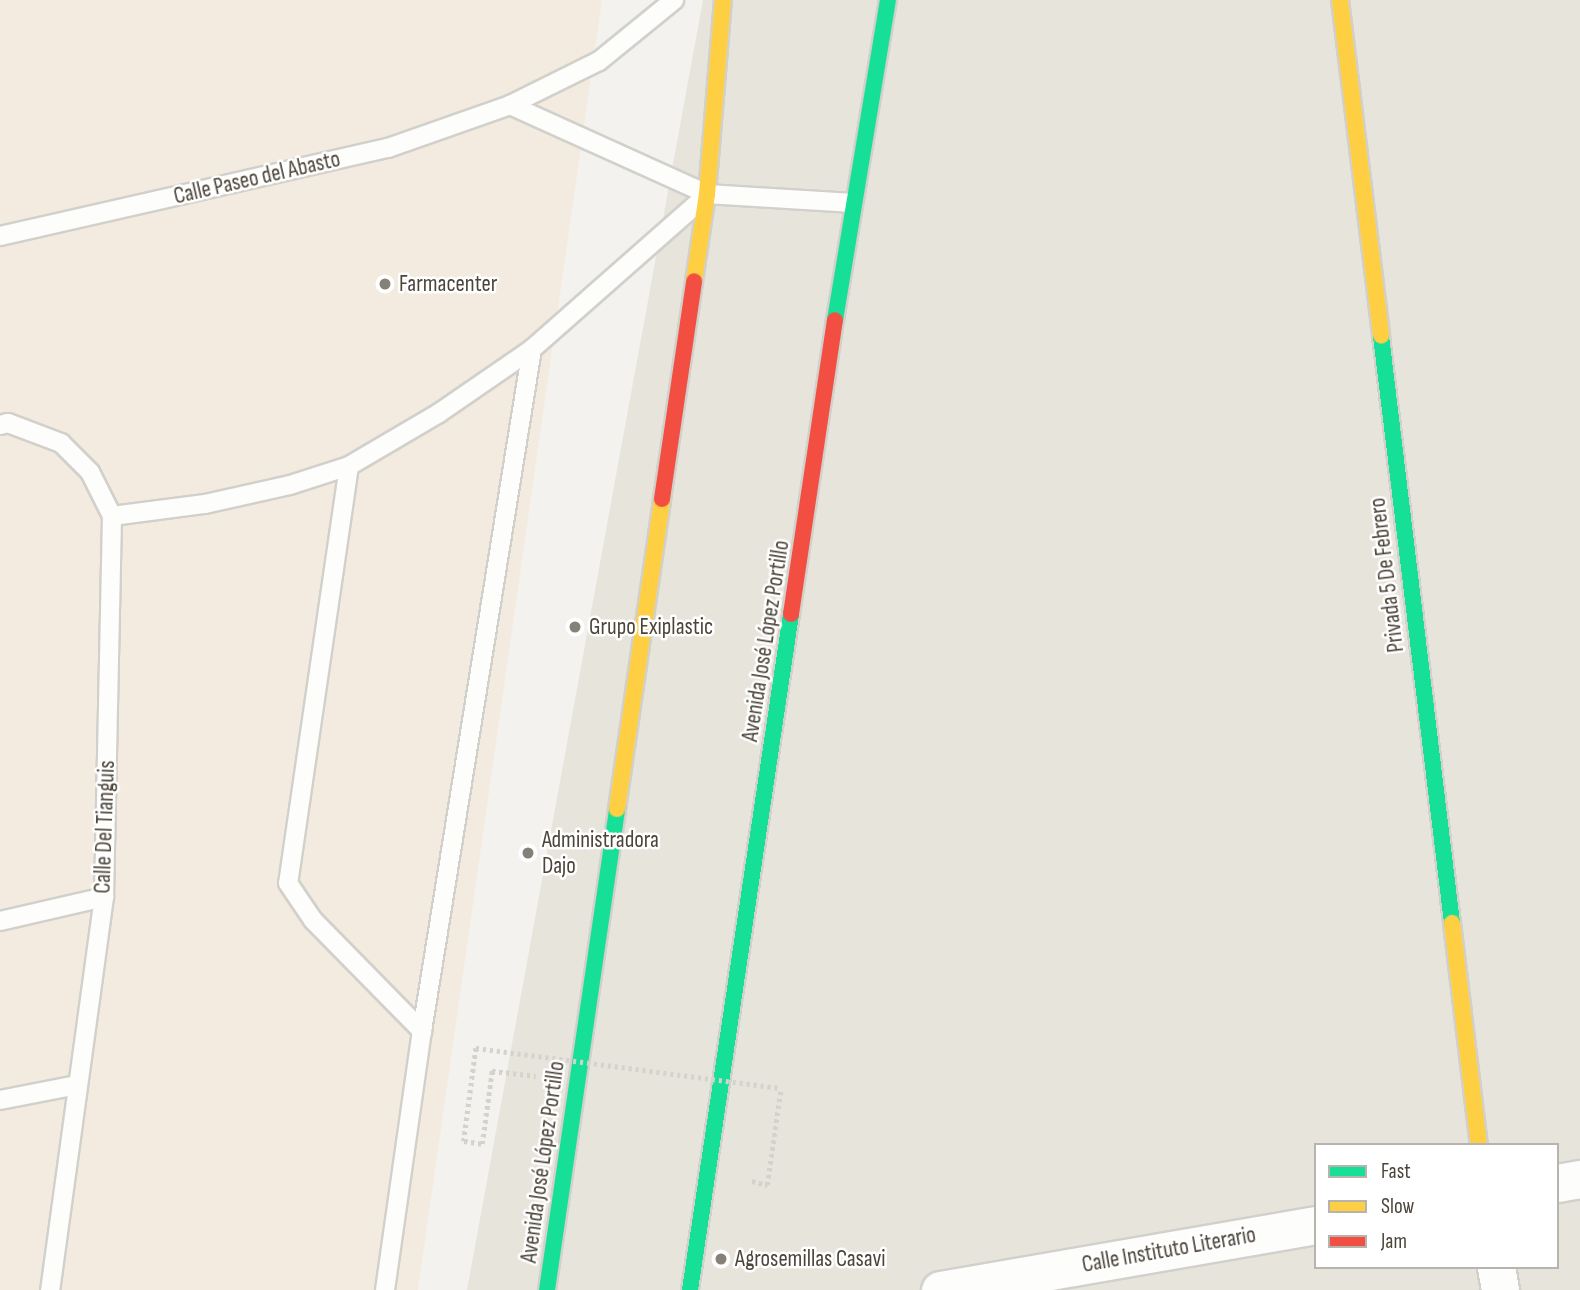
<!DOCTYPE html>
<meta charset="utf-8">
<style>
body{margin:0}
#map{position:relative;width:1580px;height:1290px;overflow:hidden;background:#f4f2ee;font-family:"Sofia Sans Condensed",sans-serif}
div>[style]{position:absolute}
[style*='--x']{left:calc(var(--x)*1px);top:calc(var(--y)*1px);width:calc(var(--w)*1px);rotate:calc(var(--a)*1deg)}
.residential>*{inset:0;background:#e7e4dc}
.commercial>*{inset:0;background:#f3ebdf}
.path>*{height:4.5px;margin-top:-2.25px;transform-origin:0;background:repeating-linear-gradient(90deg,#d3d2cc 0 3.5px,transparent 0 7px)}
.roads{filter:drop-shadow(2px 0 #d2d0cb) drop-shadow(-2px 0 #d2d0cb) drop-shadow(0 2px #d2d0cb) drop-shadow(0 -2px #d2d0cb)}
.lane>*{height:18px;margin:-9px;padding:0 9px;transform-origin:9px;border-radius:9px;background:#fdfdfc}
.street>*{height:37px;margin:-18.5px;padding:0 18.5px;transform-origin:18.5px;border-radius:18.5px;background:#fdfdfc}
.fast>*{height:16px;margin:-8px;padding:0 8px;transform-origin:8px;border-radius:8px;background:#16e098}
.slow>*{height:16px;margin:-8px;padding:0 8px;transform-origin:8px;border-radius:8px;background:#ffcf43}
.jam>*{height:16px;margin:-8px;padding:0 8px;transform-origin:8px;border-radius:8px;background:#f24e42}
.path-bridge>*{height:4.5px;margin-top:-2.25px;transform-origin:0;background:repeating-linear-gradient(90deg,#d3d2cc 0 3.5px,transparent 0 7px)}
.dots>*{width:19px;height:19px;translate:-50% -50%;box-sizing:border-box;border:4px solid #fff;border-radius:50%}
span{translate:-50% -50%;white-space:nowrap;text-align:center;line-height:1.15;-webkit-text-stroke:5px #fff;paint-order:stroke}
.street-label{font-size:23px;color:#4b4439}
.poi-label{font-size:23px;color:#4b4439}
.left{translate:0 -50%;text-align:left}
.legend{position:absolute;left:1314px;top:1143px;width:245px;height:126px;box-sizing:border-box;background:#fff;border:2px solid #b7b4b0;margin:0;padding:9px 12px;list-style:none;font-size:21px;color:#4b4439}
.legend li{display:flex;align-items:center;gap:14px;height:35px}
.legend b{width:35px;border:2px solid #b7b4b0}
</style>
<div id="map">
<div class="residential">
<div style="clip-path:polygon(evenodd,703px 0,1580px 0,1580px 1290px,467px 1290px,703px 0,1316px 1145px,1557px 1145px,1557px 1267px,1316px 1267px,1316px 1145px)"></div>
</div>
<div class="commercial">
<div style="clip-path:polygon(0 0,602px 0,418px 1290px,0 1290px)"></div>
</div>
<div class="path">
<div style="--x:476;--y:1048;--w:94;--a:97.4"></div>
<div style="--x:464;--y:1141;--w:18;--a:9"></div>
<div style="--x:482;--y:1144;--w:74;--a:-82.2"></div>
<div style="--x:492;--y:1071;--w:44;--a:6.5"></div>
<div style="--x:752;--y:1181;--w:16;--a:15"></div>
<div style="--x:767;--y:1185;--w:98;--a:-81.8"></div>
</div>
<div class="roads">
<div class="lane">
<div style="--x:510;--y:105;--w:216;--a:24.3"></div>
<div style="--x:707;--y:194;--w:146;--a:3.5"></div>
<div style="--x:0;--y:236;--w:398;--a:-12.8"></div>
<div style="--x:388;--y:148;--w:129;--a:-19.4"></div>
<div style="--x:510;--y:105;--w:99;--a:-26.3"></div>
<div style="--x:599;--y:61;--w:97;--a:-39.1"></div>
<div style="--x:0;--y:425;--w:8;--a:-14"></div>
<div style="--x:8;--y:423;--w:57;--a:20.7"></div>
<div style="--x:61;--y:443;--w:41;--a:45"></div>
<div style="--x:90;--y:472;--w:49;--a:63.4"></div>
<div style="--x:112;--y:516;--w:381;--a:91.2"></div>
<div style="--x:104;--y:897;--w:397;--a:97.8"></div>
<div style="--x:349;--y:466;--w:421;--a:98.3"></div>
<div style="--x:288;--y:883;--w:45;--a:56"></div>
<div style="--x:313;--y:920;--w:156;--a:45.5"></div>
<div style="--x:112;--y:516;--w:94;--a:-7.4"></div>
<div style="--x:205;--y:504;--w:87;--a:-12.6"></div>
<div style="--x:290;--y:485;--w:62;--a:-17.9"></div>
<div style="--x:349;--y:466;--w:104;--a:-30.5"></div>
<div style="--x:439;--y:413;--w:113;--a:-34.5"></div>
<div style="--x:0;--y:921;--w:107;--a:-13"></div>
<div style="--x:0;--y:1100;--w:78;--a:-11"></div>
<div style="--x:385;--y:1290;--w:262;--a:-81.9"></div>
<div style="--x:422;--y:1031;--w:691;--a:-80.84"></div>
<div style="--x:532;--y:349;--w:227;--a:-41.4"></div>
</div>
<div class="street">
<div style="--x:1557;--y:1183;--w:23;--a:-10"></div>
<div style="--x:1496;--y:1267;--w:23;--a:80"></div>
<div style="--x:940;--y:1290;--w:382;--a:-9.8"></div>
</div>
<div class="fast">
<div style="--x:835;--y:320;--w:324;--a:-80.6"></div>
<div style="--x:1381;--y:336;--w:591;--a:83.1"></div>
<div style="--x:547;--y:1290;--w:486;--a:-81.7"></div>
<div style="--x:690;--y:1290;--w:684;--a:-81.5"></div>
</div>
<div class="slow">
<div style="--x:1340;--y:0;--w:338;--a:83"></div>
<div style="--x:694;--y:281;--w:88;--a:-81.5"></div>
<div style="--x:707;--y:194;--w:195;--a:-85.3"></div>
<div style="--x:617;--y:809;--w:313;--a:-81.7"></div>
<div style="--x:1452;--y:923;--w:224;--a:83.1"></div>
</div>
<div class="jam">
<div style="--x:662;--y:499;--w:220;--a:-81.6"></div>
<div style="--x:791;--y:614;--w:297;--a:-81.5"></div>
</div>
</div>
<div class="path-bridge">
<div style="--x:476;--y:1048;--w:308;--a:7.5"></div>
</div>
<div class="dots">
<div style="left:385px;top:284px;background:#868178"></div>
<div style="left:575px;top:627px;background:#868178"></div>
<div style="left:528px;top:853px;background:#868178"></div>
<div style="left:721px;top:1259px;background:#868178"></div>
</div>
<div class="street-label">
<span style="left:257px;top:178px;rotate:-13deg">Calle Paseo del Abasto</span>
<span style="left:1387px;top:575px;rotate:-97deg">Privada 5 De Febrero</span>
<span style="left:766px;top:641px;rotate:-81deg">Avenida José López Portillo</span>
<span style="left:105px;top:827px;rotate:-88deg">Calle Del Tianguis</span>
<span style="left:543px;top:1162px;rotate:-82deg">Avenida José López Portillo</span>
<span style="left:1169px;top:1250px;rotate:-10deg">Calle Instituto Literario</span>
</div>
<div class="poi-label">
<span class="left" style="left:399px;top:284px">Farmacenter</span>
<span class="left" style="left:589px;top:627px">Grupo Exiplastic</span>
<span class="left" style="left:542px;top:853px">Administradora<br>Dajo</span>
<span class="left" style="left:735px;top:1259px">Agrosemillas Casavi</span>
</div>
<ul class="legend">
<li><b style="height:9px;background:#16e098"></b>Fast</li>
<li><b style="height:9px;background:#ffcf43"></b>Slow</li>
<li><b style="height:9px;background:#f24e42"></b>Jam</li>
</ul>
</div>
